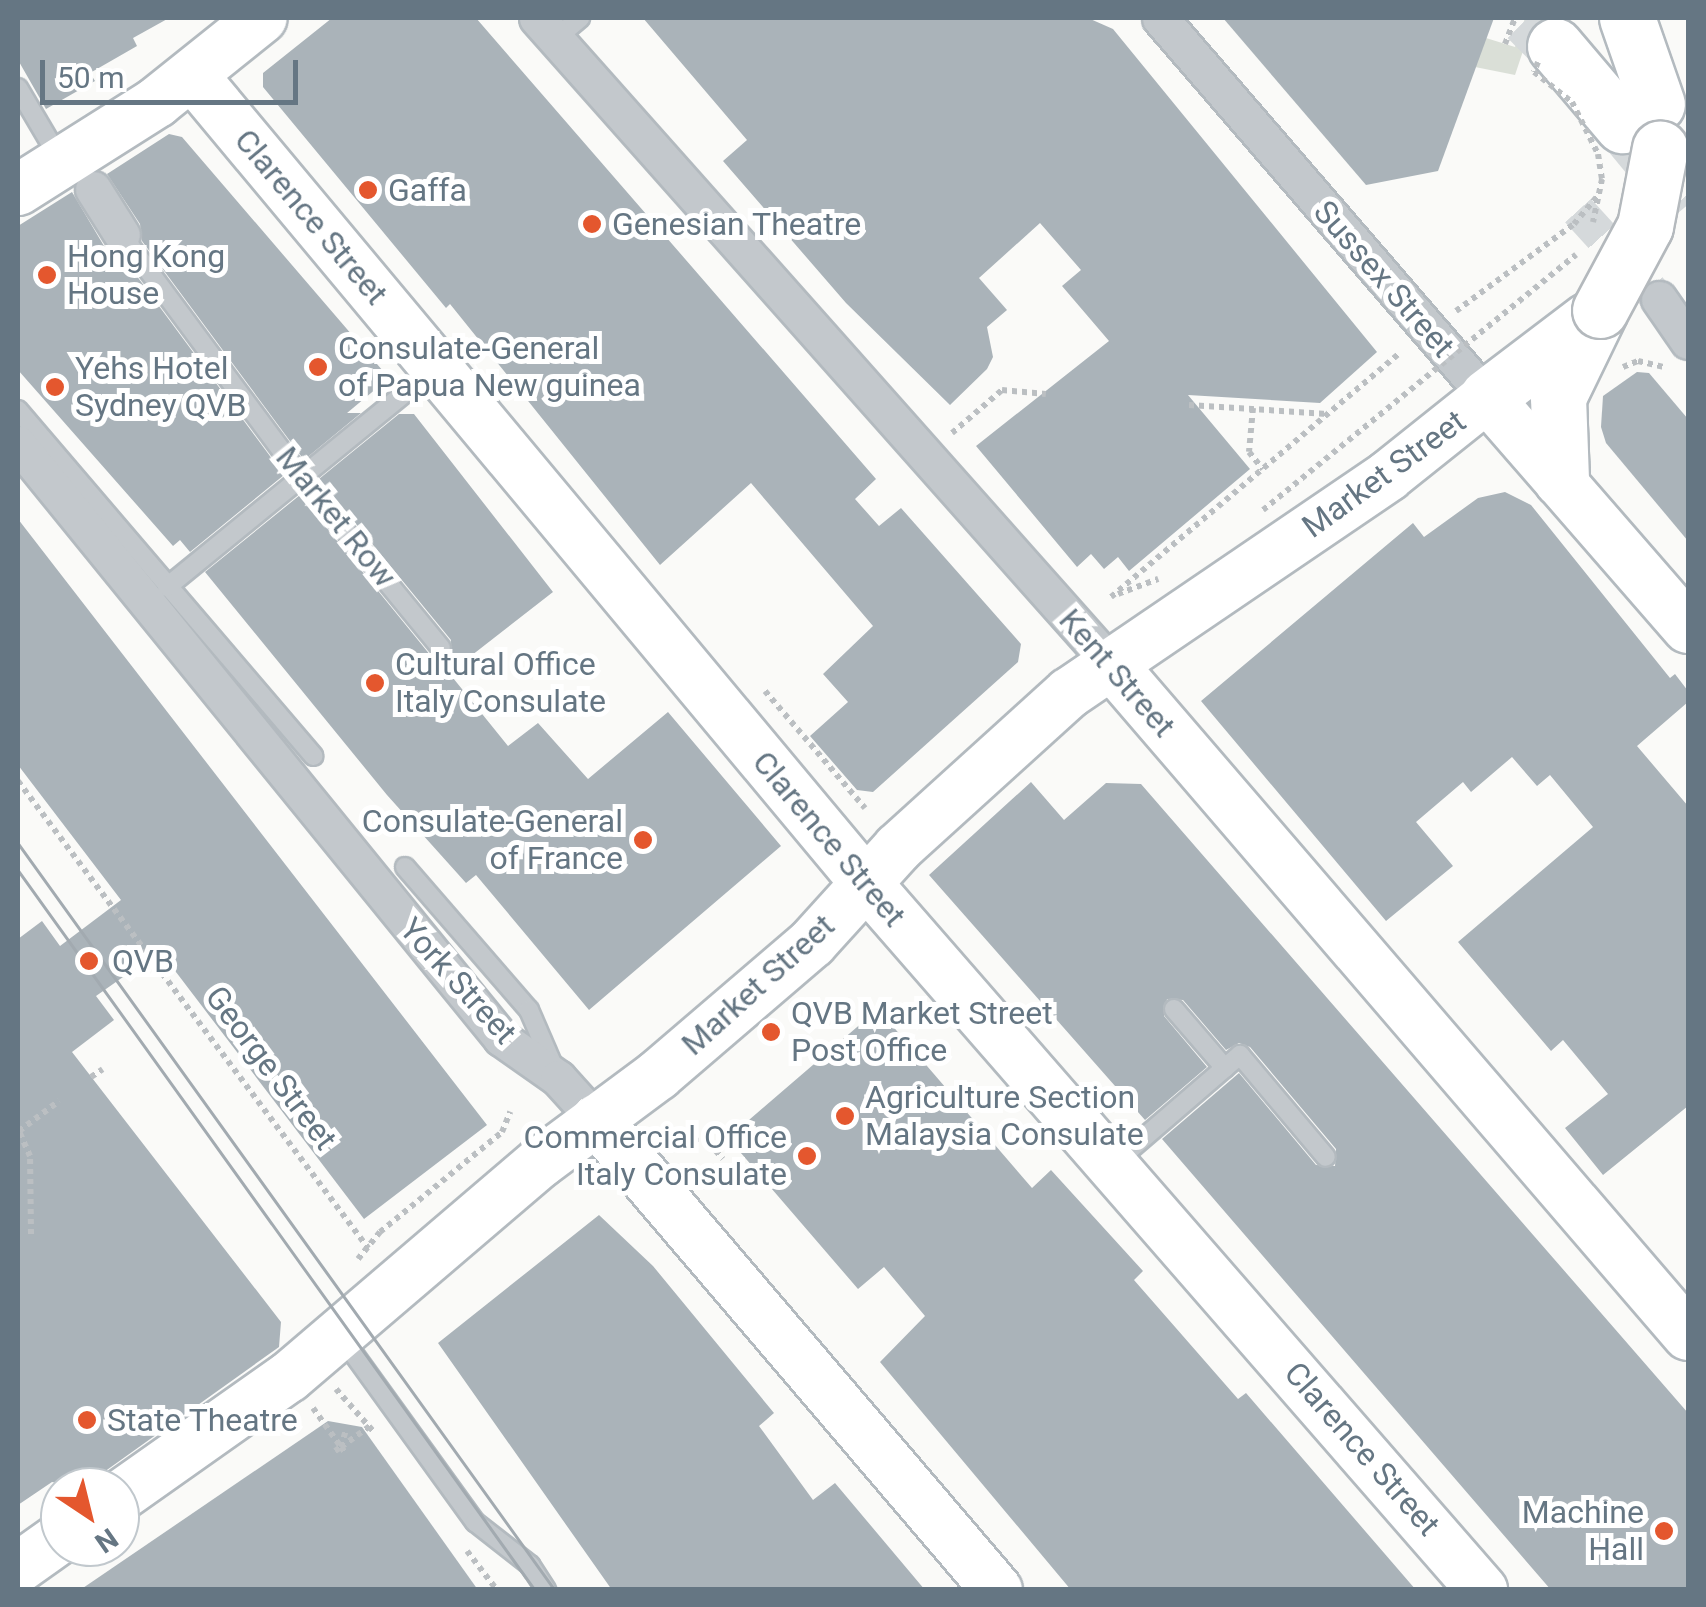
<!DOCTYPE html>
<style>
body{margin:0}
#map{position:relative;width:1706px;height:1607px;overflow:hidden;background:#fafaf8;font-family:Roboto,sans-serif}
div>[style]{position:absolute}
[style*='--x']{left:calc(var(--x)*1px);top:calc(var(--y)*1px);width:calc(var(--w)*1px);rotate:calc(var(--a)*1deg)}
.green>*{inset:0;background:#dadfd7}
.building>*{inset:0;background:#aab3b9}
.street-tunnel>*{height:35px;margin-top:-17.5px;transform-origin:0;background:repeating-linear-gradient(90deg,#d5d9db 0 35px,transparent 0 53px)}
.highway-tunnel>*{height:55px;margin-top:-27.5px;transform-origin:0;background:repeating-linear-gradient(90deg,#d5d9db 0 55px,transparent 0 83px)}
.path>*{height:6px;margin-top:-3px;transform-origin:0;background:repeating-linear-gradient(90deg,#bbbfc2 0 5px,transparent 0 10px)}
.roads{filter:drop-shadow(2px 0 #b3babf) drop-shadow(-2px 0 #b3babf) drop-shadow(0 2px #b3babf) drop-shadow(0 -2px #b3babf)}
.lane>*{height:18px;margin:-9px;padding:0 9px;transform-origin:9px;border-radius:9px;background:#c3c8cc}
.street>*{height:35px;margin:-17.5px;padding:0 17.5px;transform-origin:17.5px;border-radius:17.5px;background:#c3c8cc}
.secondary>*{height:50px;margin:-25px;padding:0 25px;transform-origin:25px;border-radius:25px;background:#fff}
.highway>*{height:55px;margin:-27.5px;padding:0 27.5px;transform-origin:27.5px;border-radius:27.5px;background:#fff}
.tram>*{height:2.5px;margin:-1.25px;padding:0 1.25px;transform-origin:1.25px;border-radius:1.25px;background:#a2aab0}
.path-bridge>*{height:6px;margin-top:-3px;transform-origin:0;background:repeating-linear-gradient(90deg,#bbbfc2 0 5px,transparent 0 10px)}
.bridges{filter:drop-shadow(2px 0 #b4b9bd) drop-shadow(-2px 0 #b4b9bd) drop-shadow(0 2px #b4b9bd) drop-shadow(0 -2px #b4b9bd)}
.highway-bridge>*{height:55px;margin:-27.5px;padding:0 27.5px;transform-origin:27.5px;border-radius:27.5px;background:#fff}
.dots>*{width:28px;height:28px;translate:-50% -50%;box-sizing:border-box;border:5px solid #fff;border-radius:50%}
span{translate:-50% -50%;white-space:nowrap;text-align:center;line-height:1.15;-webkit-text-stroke:10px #fff;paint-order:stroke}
.poi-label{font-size:32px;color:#657683}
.left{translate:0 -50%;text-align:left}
.right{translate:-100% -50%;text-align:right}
.street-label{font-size:32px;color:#657683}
.frame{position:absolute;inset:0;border:20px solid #657683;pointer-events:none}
.north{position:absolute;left:40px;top:1467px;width:100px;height:100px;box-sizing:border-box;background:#fff;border:2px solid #c1c8cd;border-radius:50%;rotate:145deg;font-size:28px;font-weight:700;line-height:40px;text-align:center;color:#657683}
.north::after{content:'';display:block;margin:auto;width:35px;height:45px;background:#e4572e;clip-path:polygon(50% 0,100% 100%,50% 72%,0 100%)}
.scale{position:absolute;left:40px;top:60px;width:258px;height:45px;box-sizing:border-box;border:5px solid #657683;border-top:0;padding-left:12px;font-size:30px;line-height:35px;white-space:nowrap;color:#657683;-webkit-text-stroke:8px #fff;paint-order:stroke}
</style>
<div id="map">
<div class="green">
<div style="clip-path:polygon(1525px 18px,1534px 18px,1515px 75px,1475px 67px,1486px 38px,1515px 47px)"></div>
</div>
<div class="building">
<div style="clip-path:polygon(18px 18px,169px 18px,133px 38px,137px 46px,90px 73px,95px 81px,46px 109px,18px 60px)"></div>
<div style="clip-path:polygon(332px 18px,476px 18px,876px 479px,855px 499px,879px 526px,901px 508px,1021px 644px,1018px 662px,873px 792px,857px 790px,810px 736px,848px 702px,823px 674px,873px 626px,751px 483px,660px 565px,450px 304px,446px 308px,263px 87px,263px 73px)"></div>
<div style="clip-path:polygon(643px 18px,1088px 18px,1113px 29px,1377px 352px,1320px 403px,1188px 395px,1250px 469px,1129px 571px,1118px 557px,1104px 569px,1091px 554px,1077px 567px,976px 446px,1109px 341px,1062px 286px,1081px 270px,1040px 223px,979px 278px,1007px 310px,987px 327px,993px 357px,987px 369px,950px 405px,846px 303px,723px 161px,747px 140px)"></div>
<div style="clip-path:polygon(1223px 18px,1494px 18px,1438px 171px,1366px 185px)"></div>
<div style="clip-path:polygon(169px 134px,182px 137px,389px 378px,347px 413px,361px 413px,304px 460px,142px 241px,140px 224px,107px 174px)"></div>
<div style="clip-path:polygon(72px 192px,104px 246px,122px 256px,284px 475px,190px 552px,180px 540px,173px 546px,18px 370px,18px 226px)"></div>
<div style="clip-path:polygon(1637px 372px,1649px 373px,1688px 419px,1688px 541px,1606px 443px,1601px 427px,1603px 396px)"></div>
<div style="clip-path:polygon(399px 414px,414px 414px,553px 592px,449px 673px,508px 746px,538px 723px,588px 779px,668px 712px,781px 846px,589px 1010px,476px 875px,466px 883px,387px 795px,205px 572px,300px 495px,431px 656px,448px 658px,451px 640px,319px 479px)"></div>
<div style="clip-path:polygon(1505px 492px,1531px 505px,1670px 678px,1675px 674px,1688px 691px,1688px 702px,1637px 746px,1688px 806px,1688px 1106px,1603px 1175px,1565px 1128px,1608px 1094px,1563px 1040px,1551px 1051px,1458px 942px,1593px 827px,1550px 775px,1537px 786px,1512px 757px,1471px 792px,1463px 782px,1416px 822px,1453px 866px,1386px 921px,1201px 701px,1413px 523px,1424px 537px,1478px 498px)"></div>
<div style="clip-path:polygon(18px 519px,487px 1125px,364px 1219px,160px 951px,96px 996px,114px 1020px,72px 1052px,281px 1322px,279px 1347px,83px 1487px,52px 1482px,18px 1505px,18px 939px,42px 921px,60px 946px,121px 900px,18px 765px)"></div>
<div style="clip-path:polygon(1031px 782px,1064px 820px,1106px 783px,1141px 784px,1688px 1413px,1688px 1590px,1551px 1590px,1162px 1139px,1239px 1073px,1316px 1165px,1335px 1166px,1336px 1149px,1250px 1047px,1239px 1043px,1226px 1050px,1183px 1000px,1167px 999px,1164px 1016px,1207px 1067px,1145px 1120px,929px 875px)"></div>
<div style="clip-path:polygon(878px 1009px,1032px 1188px,1051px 1170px,1143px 1271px,1134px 1280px,1238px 1399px,1246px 1393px,1416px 1590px,1071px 1590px,880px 1362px,925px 1316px,884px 1267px,858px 1289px,728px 1138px)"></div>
<div style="clip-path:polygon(599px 1215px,653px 1266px,774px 1413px,759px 1426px,813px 1500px,835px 1483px,925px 1590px,612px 1590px,438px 1343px)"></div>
<div style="clip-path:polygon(328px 1421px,362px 1427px,478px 1590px,80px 1590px)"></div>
</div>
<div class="street-tunnel">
<div style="--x:1578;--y:210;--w:120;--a:47.7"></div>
</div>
<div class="highway-tunnel">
<div style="--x:1527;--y:18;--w:40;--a:45"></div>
<div style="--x:1630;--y:134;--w:91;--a:50.4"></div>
</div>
<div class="path">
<div style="--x:1505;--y:44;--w:28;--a:-69"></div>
<div style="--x:1456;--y:311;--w:147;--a:-36.4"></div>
<div style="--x:1623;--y:367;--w:16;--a:-22"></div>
<div style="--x:1638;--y:361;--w:27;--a:13"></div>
<div style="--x:1189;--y:405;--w:138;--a:3.7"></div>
<div style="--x:1253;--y:408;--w:44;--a:95.2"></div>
<div style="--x:1249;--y:452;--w:22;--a:51"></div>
<div style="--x:952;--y:433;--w:66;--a:-40.7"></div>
<div style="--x:1002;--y:390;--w:44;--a:5.2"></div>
<div style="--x:1118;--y:594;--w:43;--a:-20.6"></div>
<div style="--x:1111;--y:597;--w:378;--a:-40.2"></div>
<div style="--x:765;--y:691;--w:154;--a:49.5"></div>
<div style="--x:18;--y:781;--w:584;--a:53.15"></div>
<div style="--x:91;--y:1077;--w:14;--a:-34"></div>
<div style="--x:684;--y:1138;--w:25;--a:11"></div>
<div style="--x:709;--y:1143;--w:21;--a:49"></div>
<div style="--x:31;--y:1234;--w:78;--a:-90.7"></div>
<div style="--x:30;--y:1156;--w:27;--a:-114"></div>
<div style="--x:19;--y:1131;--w:50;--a:-36.9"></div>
<div style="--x:358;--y:1259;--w:35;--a:-51"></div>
<div style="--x:380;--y:1232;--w:158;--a:-39.3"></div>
<div style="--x:502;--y:1132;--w:22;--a:-68"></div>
<div style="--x:336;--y:1389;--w:56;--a:48.6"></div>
<div style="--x:313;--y:1408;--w:48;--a:54.3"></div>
<div style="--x:341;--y:1447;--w:36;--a:-36"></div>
<div style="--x:341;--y:1447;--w:19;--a:-74"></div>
<div style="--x:335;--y:1451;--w:7;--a:-34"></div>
<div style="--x:341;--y:1447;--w:9;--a:54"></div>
<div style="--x:467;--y:1551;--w:49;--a:52.4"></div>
</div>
<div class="roads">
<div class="lane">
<div style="--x:555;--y:39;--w:33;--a:-40"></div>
<div style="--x:18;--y:88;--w:85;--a:59.5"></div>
<div style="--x:122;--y:235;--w:301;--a:53.5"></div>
<div style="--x:301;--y:477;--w:221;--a:50.7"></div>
<div style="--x:18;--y:410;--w:455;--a:49.5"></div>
<div style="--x:167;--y:587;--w:342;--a:-39.2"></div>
<div style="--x:405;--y:867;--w:189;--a:49.1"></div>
<div style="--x:529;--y:1010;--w:63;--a:66.7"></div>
<div style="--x:1174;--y:1009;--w:78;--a:49.2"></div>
<div style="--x:1112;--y:1165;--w:169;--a:-40.7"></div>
<div style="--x:1240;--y:1055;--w:133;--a:49.9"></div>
<div style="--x:340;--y:1335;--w:231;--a:54.2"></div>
<div style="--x:475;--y:1522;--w:70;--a:38"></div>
<div style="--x:530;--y:1565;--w:30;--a:57"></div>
</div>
<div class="street">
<div style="--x:537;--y:18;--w:864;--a:48.38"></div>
<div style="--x:1160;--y:18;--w:501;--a:49.21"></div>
<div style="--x:93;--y:189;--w:54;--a:57.8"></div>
<div style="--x:1659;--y:299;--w:51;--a:55.4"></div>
<div style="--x:18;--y:444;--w:766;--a:50.88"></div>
<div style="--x:501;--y:1038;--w:70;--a:35.1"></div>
<div style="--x:558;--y:1078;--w:57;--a:47.9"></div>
</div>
<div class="secondary">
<div style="--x:192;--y:75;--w:1052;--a:50.17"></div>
<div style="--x:866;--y:883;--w:938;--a:48.93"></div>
<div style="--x:18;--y:190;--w:165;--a:-32.3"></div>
<div style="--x:157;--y:102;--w:134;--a:-38.7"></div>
<div style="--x:1111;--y:664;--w:885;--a:49.31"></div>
<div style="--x:596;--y:1120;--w:618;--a:49.53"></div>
<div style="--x:120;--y:1496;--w:207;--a:-35.2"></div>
<div style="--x:289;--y:1377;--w:331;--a:-40.5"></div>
<div style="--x:541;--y:1162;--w:146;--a:-36.6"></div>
<div style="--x:658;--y:1075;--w:203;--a:-40.6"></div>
<div style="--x:812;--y:943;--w:128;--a:-47.8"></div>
<div style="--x:898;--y:848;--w:231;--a:-42.2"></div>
<div style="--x:1069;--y:693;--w:386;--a:-34.2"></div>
<div style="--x:1388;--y:476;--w:127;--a:-38.6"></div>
<div style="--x:1487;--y:397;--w:306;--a:49"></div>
<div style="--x:18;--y:1568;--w:52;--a:-35.5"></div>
</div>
<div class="highway">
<div style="--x:1627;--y:18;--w:91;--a:70.8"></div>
<div style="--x:1555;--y:46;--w:104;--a:49.7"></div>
<div style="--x:1487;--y:397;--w:127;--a:-37.3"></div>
<div style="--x:1561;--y:479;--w:82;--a:-92.1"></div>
<div style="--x:1558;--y:397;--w:97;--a:-64.2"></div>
</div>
</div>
<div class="tram">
<div style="--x:18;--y:843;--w:920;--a:54.29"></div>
<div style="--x:18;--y:870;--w:886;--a:54.32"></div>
</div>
<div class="path-bridge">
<div style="--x:1538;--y:62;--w:11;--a:112"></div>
<div style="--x:1534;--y:72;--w:48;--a:38.3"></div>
<div style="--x:1572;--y:102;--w:58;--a:63.4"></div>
<div style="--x:1598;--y:154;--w:25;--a:81"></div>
<div style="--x:1602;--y:179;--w:44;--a:101.8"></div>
<div style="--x:1574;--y:224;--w:39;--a:-50"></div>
<div style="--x:1263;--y:510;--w:404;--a:-39.2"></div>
</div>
<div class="bridges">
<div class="highway-bridge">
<div style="--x:1600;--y:310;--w:95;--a:-61.8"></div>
<div style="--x:1645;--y:226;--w:79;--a:-79.1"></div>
</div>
</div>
<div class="dots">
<div style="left:368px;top:190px;background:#e4572e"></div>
<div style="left:592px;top:224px;background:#e4572e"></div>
<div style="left:47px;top:275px;background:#e4572e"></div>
<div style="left:318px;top:367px;background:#e4572e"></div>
<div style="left:55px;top:387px;background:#e4572e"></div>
<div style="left:375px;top:683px;background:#e4572e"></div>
<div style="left:643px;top:840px;background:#e4572e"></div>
<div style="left:89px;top:961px;background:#e4572e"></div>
<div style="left:771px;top:1032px;background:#e4572e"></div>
<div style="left:845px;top:1116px;background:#e4572e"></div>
<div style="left:807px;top:1156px;background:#e4572e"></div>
<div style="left:87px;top:1420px;background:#e4572e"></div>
<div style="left:1664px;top:1531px;background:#e4572e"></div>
</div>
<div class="poi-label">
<span class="left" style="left:388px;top:190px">Gaffa</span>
<span class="left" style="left:612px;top:224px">Genesian Theatre</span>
<span class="left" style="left:67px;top:275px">Hong Kong<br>House</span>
<span class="left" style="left:338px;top:367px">Consulate-General<br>of Papua New guinea</span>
<span class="left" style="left:75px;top:387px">Yehs Hotel<br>Sydney QVB</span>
<span class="left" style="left:395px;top:683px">Cultural Office<br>Italy Consulate</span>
<span class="right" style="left:623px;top:840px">Consulate-General<br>of France</span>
<span class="left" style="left:112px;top:961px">QVB</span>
<span class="left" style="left:791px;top:1032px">QVB Market Street<br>Post Office</span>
<span class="left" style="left:865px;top:1116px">Agriculture Section<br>Malaysia Consulate</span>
<span class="right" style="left:787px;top:1156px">Commercial Office<br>Italy Consulate</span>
<span class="left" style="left:107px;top:1420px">State Theatre</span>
<span class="right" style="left:1644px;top:1531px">Machine<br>Hall</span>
</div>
<div class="street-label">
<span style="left:311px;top:217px;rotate:50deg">Clarence Street</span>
<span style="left:1384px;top:279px;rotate:49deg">Sussex Street</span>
<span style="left:1384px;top:474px;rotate:-36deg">Market Street</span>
<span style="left:336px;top:517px;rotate:51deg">Market Row</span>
<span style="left:1117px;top:673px;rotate:49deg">Kent Street</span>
<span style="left:829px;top:839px;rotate:50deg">Clarence Street</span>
<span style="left:458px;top:981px;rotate:48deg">York Street</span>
<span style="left:758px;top:985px;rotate:-42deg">Market Street</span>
<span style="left:271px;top:1068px;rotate:53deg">George Street</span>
<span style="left:1362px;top:1449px;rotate:49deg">Clarence Street</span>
</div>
<div class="frame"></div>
<div class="north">N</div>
<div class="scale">50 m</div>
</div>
